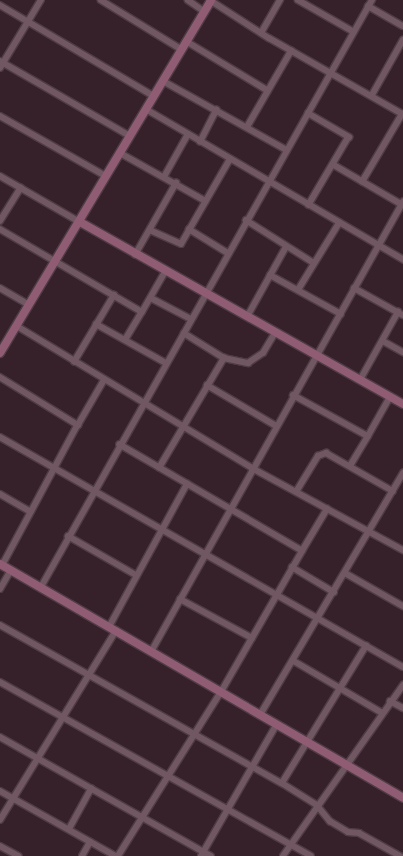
<!DOCTYPE html>
<style>
body{margin:0}
#map{position:relative;width:403px;height:856px;overflow:hidden;background:#362029;font-family:"Alegreya Sans",sans-serif}
div>[style]{position:absolute}
[style*='--x']{left:calc(var(--x)*1px);top:calc(var(--y)*1px);width:calc(var(--w)*1px);rotate:calc(var(--a)*1deg)}
.roads{filter:drop-shadow(1px 0 #4f3c44) drop-shadow(-1px 0 #4f3c44) drop-shadow(0 1px #4f3c44) drop-shadow(0 -1px #4f3c44)}
.street>*{height:5.5px;margin:-2.75px;padding:0 2.75px;transform-origin:2.75px;border-radius:2.75px;background:#705761}
.secondary>*{height:8px;margin:-4px;padding:0 4px;transform-origin:4px;border-radius:4px;background:#905c73}
span{translate:-50% -50%;white-space:nowrap;text-align:center;line-height:1.15;-webkit-text-stroke:5px #2c171f;paint-order:stroke}
</style>
<div id="map">
<div class="roads">
<div class="street">
<div style="--x:101;--y:0;--w:94;--a:31.5"></div>
<div style="--x:188;--y:0;--w:19;--a:35"></div>
<div style="--x:210;--y:0;--w:70;--a:32.8"></div>
<div style="--x:269;--y:38;--w:154;--a:29.6"></div>
<div style="--x:298;--y:0;--w:64;--a:29.7"></div>
<div style="--x:0;--y:5;--w:179;--a:30.6"></div>
<div style="--x:368;--y:6;--w:40;--a:29.7"></div>
<div style="--x:261;--y:33;--w:38;--a:-60"></div>
<div style="--x:186;--y:41;--w:95;--a:31.2"></div>
<div style="--x:0;--y:61;--w:150;--a:30"></div>
<div style="--x:0;--y:68;--w:79;--a:-58.9"></div>
<div style="--x:163;--y:81;--w:142;--a:29.1"></div>
<div style="--x:372;--y:95;--w:63;--a:-60.6"></div>
<div style="--x:146;--y:109;--w:298;--a:30.3"></div>
<div style="--x:308;--y:113;--w:48;--a:30.3"></div>
<div style="--x:349;--y:137;--w:79;--a:120.5"></div>
<div style="--x:0;--y:116;--w:122;--a:29.5"></div>
<div style="--x:247;--y:127;--w:88;--a:-59.9"></div>
<div style="--x:200;--y:142;--w:36;--a:-63"></div>
<div style="--x:120;--y:153;--w:98;--a:29.2"></div>
<div style="--x:334;--y:165;--w:78;--a:30.2"></div>
<div style="--x:0;--y:176;--w:92;--a:29.9"></div>
<div style="--x:164;--y:177;--w:49;--a:-60.8"></div>
<div style="--x:362;--y:182;--w:79;--a:-59.5"></div>
<div style="--x:246;--y:220;--w:80;--a:32.3"></div>
<div style="--x:0;--y:221;--w:39;--a:-58"></div>
<div style="--x:0;--y:229;--w:164;--a:30.3"></div>
<div style="--x:142;--y:312;--w:46;--a:-60.1"></div>
<div style="--x:189;--y:229;--w:46;--a:31.6"></div>
<div style="--x:150;--y:230;--w:34;--a:24"></div>
<div style="--x:181;--y:244;--w:98;--a:-60"></div>
<div style="--x:135;--y:255;--w:83;--a:-60.3"></div>
<div style="--x:270;--y:275;--w:81;--a:28.8"></div>
<div style="--x:0;--y:288;--w:34;--a:30"></div>
<div style="--x:354;--y:288;--w:56;--a:28.9"></div>
<div style="--x:298;--y:290;--w:79;--a:-58.5"></div>
<div style="--x:151;--y:298;--w:45;--a:27.7"></div>
<div style="--x:247;--y:317;--w:80;--a:-60.9"></div>
<div style="--x:96;--y:324;--w:80;--a:29.1"></div>
<div style="--x:17;--y:326;--w:275;--a:31.1"></div>
<div style="--x:252;--y:468;--w:172;--a:28.5"></div>
<div style="--x:184;--y:333;--w:47;--a:32"></div>
<div style="--x:224;--y:358;--w:25;--a:12"></div>
<div style="--x:248;--y:363;--w:18;--a:-34"></div>
<div style="--x:263;--y:353;--w:23;--a:-59"></div>
<div style="--x:125;--y:340;--w:33;--a:-59"></div>
<div style="--x:383;--y:341;--w:23;--a:29"></div>
<div style="--x:74;--y:362;--w:78;--a:-59.2"></div>
<div style="--x:0;--y:377;--w:92;--a:31.6"></div>
<div style="--x:78;--y:425;--w:159;--a:118.2"></div>
<div style="--x:360;--y:380;--w:78;--a:-60.8"></div>
<div style="--x:207;--y:385;--w:79;--a:30.5"></div>
<div style="--x:293;--y:395;--w:85;--a:28.7"></div>
<div style="--x:368;--y:436;--w:45;--a:-60.6"></div>
<div style="--x:78;--y:425;--w:52;--a:-60"></div>
<div style="--x:0;--y:437;--w:464;--a:29.7"></div>
<div style="--x:350;--y:466;--w:35;--a:-59"></div>
<div style="--x:159;--y:468;--w:128;--a:-59.4"></div>
<div style="--x:296;--y:492;--w:42;--a:-58.6"></div>
<div style="--x:318;--y:456;--w:9;--a:-21"></div>
<div style="--x:326;--y:453;--w:77;--a:29.6"></div>
<div style="--x:0;--y:494;--w:34;--a:30"></div>
<div style="--x:68;--y:536;--w:78;--a:29.8"></div>
<div style="--x:302;--y:551;--w:49;--a:-59.2"></div>
<div style="--x:292;--y:567;--w:49;--a:30.8"></div>
<div style="--x:345;--y:573;--w:67;--a:29.6"></div>
<div style="--x:41;--y:587;--w:674;--a:-60.58"></div>
<div style="--x:0;--y:589;--w:22;--a:-60"></div>
<div style="--x:180;--y:599;--w:82;--a:28.4"></div>
<div style="--x:0;--y:625;--w:323;--a:29.3"></div>
<div style="--x:282;--y:783;--w:41;--a:32.2"></div>
<div style="--x:317;--y:805;--w:21;--a:51"></div>
<div style="--x:330;--y:821;--w:21;--a:31"></div>
<div style="--x:348;--y:832;--w:11;--a:5"></div>
<div style="--x:359;--y:833;--w:47;--a:29.3"></div>
<div style="--x:109;--y:627;--w:163;--a:-61.4"></div>
<div style="--x:151;--y:652;--w:516;--a:-60.75"></div>
<div style="--x:294;--y:661;--w:101;--a:30.4"></div>
<div style="--x:0;--y:682;--w:356;--a:29.2"></div>
<div style="--x:390;--y:701;--w:15;--a:28"></div>
<div style="--x:260;--y:715;--w:281;--a:-59.4"></div>
<div style="--x:0;--y:737;--w:242;--a:29.4"></div>
<div style="--x:282;--y:783;--w:161;--a:-58.5"></div>
<div style="--x:0;--y:791;--w:133;--a:29.3"></div>
<div style="--x:0;--y:820;--w:222;--a:-58.5"></div>
<div style="--x:69;--y:829;--w:46;--a:-61.2"></div>
<div style="--x:0;--y:846;--w:21;--a:28"></div>
<div style="--x:82;--y:856;--w:16;--a:-60"></div>
<div style="--x:118;--y:856;--w:194;--a:-57.9"></div>
<div style="--x:221;--y:692;--w:163;--a:-60.1"></div>
<div style="--x:302;--y:551;--w:211;--a:-149.8"></div>
<div style="--x:201;--y:856;--w:152;--a:-60.1"></div>
<div style="--x:283;--y:856;--w:209;--a:-54.9"></div>
</div>
<div class="secondary">
<div style="--x:80;--y:222;--w:371;--a:29.4"></div>
<div style="--x:0;--y:353;--w:411;--a:-59.1"></div>
<div style="--x:0;--y:564;--w:466;--a:30.1"></div>
</div>
</div>
</div>
